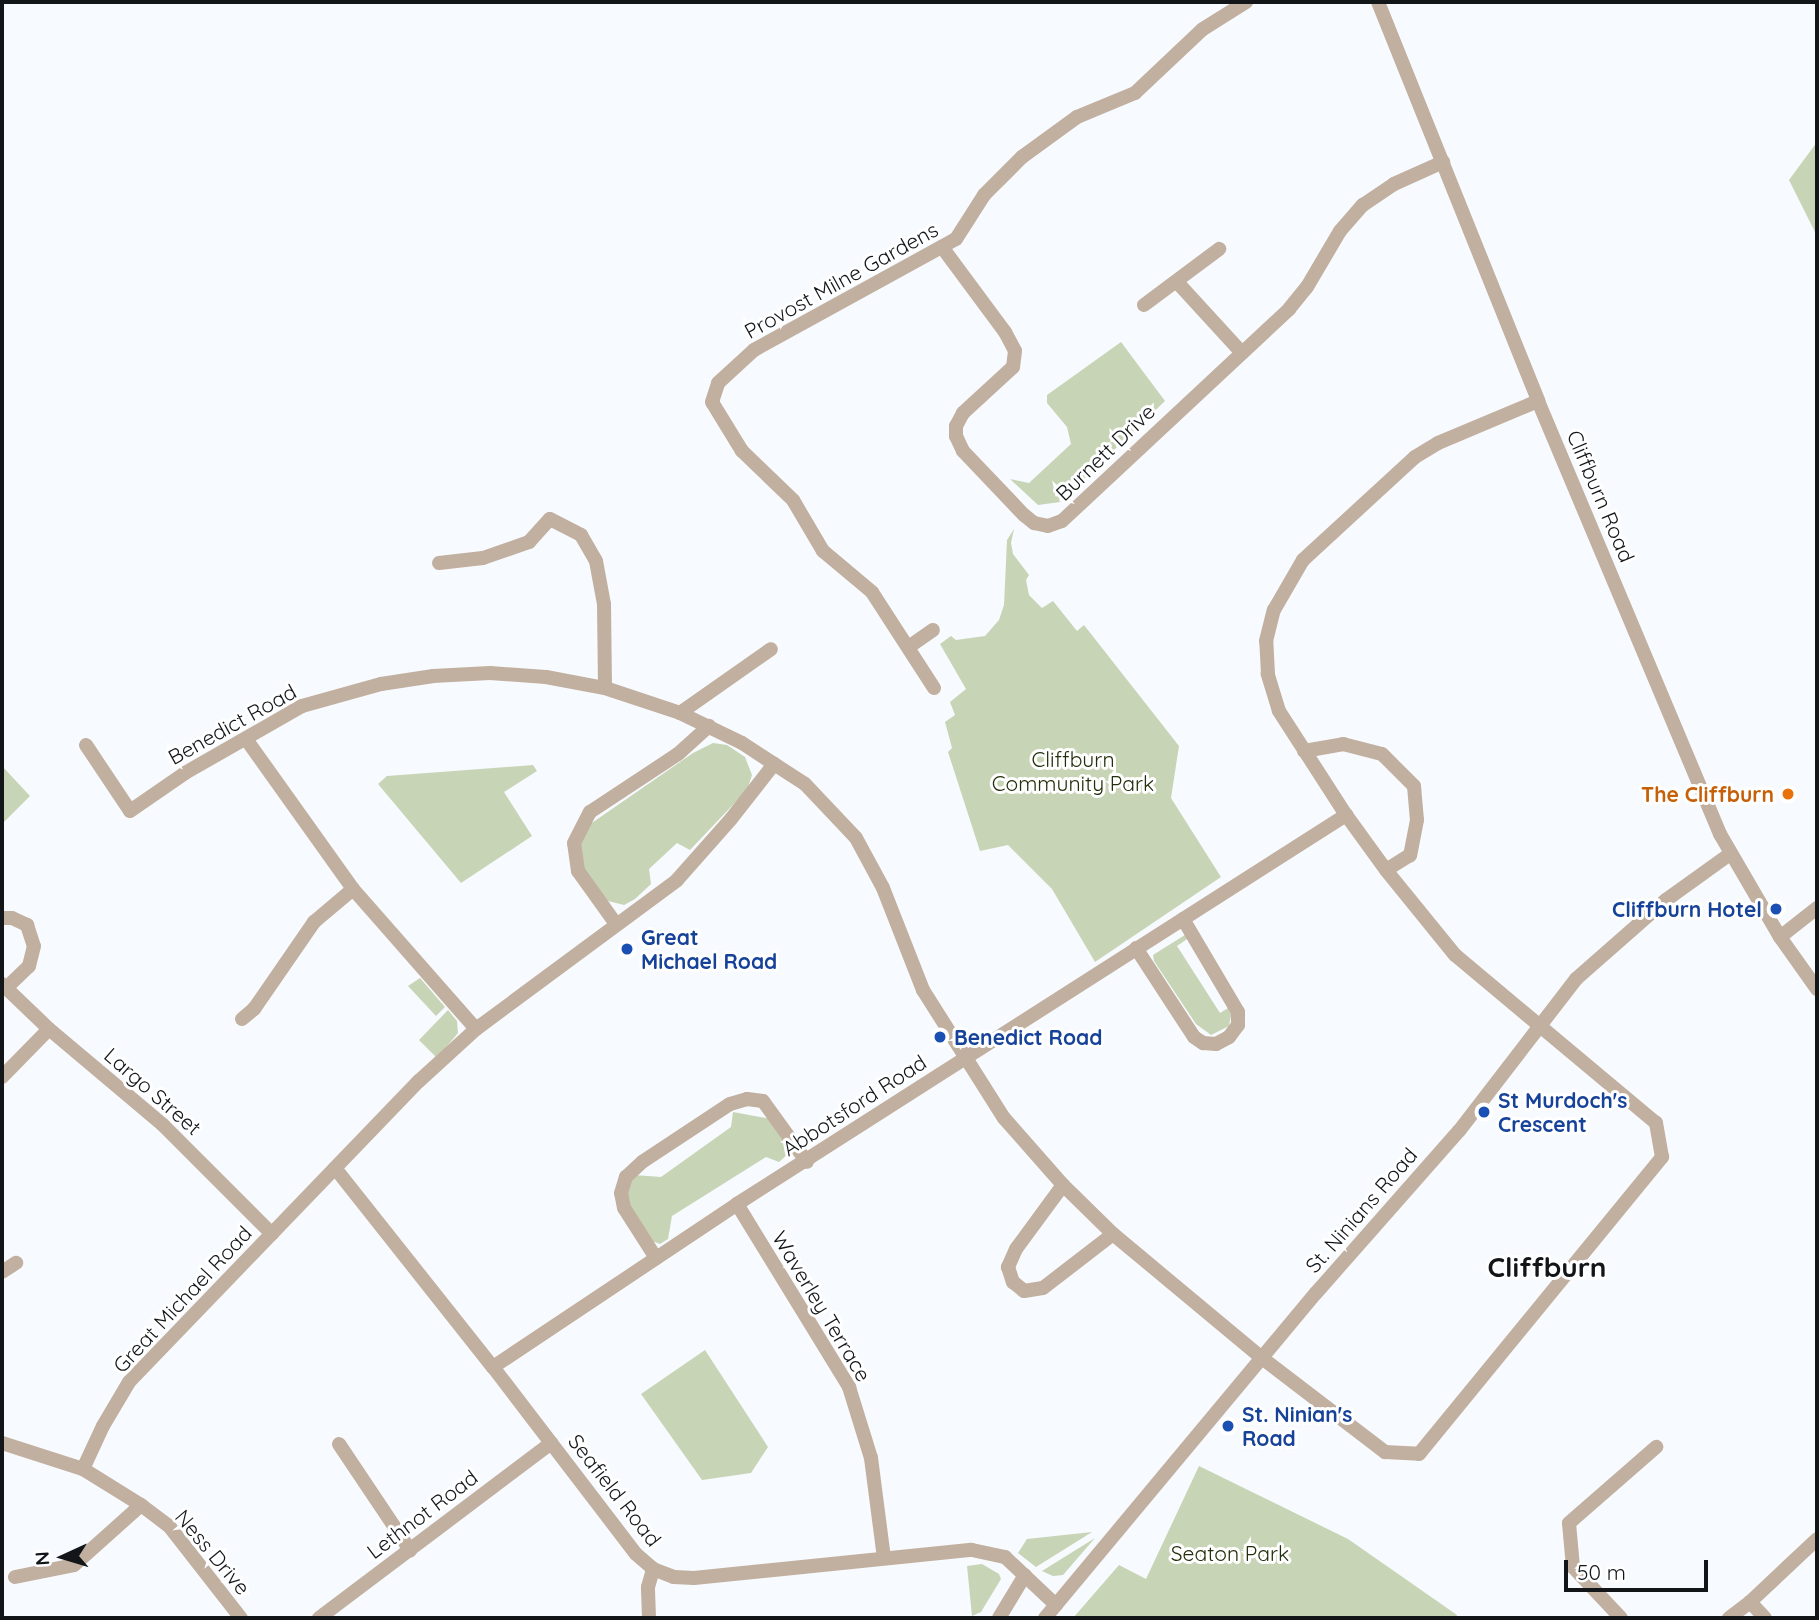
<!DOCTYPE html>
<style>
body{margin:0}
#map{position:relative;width:1819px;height:1620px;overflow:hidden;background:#f7fafe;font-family:Quicksand,sans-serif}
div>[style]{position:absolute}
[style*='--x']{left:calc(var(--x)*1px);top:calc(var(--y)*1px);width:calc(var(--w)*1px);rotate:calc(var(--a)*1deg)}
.green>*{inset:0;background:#c8d4b6}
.street>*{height:14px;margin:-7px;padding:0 7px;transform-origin:7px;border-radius:7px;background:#c1af9f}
.dots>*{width:19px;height:19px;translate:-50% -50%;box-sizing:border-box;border:4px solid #fff;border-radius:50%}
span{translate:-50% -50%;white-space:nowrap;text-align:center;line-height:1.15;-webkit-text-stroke:6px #fff;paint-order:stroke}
.street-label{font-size:21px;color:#131619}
.park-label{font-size:21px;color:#232e0a}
.food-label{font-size:21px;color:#c56008;font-weight:700}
.right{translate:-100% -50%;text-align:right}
.transit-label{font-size:21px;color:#164399;font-weight:700}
.left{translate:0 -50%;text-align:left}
.district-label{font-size:28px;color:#131619;font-weight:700}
.frame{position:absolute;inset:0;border:4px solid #131619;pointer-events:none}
.north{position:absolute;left:28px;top:1522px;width:70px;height:70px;-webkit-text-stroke:5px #fff;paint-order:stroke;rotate:266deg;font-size:19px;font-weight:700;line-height:28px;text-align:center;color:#131619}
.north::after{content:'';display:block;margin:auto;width:24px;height:32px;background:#131619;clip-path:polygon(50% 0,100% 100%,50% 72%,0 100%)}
.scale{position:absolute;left:1564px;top:1560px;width:144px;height:32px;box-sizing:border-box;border:4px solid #131619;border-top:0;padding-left:9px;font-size:21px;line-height:24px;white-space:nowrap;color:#131619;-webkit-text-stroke:5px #fff;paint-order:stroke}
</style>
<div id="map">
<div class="green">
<div style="clip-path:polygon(1817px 142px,1817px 236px,1789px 180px)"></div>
<div style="clip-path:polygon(1121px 342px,1165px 401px,1060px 502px,1038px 505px,1010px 479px,1029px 483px,1071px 444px,1067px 427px,1047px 403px,1047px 395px)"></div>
<div style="clip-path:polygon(1014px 529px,1011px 543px,1013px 554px,1029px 575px,1026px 580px,1029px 595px,1042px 608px,1053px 601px,1077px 631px,1084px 625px,1179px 746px,1171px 798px,1221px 877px,1095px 962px,1052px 889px,1008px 845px,980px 851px,948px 752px,952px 748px,945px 722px,955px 715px,950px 702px,966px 689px,940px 644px,951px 636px,956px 640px,985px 636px,999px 620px,1004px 605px,1007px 540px)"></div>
<div style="clip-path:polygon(713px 743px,727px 745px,745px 757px,752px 775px,747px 790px,690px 850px,677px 843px,649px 869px,651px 884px,635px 899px,624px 905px,608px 901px,582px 873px,579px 837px,586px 827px,693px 753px)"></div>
<div style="clip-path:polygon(533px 765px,537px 771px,504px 792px,532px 836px,461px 883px,378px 784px,387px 776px)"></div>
<div style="clip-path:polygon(2px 766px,30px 796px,2px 824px)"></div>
<div style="clip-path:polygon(1188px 933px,1190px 937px,1177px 946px,1220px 1013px,1233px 1005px,1229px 1026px,1211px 1035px,1196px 1024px,1154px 961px,1153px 955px)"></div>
<div style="clip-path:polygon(420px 978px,445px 1007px,436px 1016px,408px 986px)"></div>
<div style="clip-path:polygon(448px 1010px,457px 1021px,458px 1033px,437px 1058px,419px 1040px)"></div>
<div style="clip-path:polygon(733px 1112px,771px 1119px,779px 1128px,789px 1153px,779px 1162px,766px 1157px,672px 1216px,668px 1239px,660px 1244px,652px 1241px,634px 1217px,626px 1193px,634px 1175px,661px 1177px,731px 1127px)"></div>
<div style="clip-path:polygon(705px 1350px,768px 1447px,751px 1473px,702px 1480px,641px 1394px)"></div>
<div style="clip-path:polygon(1199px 1466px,1348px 1539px,1457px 1615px,1456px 1618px,1073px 1618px,1119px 1565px,1146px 1579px)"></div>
<div style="clip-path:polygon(1092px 1532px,1036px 1567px,1018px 1553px,1027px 1539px)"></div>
<div style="clip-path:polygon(1095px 1538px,1063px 1575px,1053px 1576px,1042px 1571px)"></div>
<div style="clip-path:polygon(982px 1564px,999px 1574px,1001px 1579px,981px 1612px,972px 1616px,967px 1566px)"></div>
</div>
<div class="street">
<div style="--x:1378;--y:2;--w:430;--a:68.1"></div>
<div style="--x:1538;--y:401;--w:470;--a:67.2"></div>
<div style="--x:1720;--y:834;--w:119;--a:59.8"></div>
<div style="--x:1780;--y:937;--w:64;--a:54.6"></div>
<div style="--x:942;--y:247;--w:106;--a:53.5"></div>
<div style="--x:1005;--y:332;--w:21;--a:62"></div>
<div style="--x:1015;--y:351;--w:16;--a:97"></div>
<div style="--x:1013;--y:367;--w:68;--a:137.4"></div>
<div style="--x:963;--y:413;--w:15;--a:118"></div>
<div style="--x:956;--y:426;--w:10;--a:90"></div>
<div style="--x:956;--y:436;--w:17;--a:65"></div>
<div style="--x:963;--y:451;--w:88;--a:46.4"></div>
<div style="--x:1024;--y:515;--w:13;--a:39"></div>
<div style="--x:1034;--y:523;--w:14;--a:12"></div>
<div style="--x:1048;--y:526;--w:15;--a:-20"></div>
<div style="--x:1062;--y:521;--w:311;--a:-43"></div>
<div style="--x:1289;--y:309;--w:28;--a:-51"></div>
<div style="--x:1307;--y:287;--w:65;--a:-59.5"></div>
<div style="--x:1340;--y:231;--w:35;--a:-49"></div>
<div style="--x:1363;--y:205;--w:37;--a:-34"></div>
<div style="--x:1394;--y:184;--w:54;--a:-24.2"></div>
<div style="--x:1177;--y:282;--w:96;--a:47.5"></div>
<div style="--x:1144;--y:305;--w:94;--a:-36.7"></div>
<div style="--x:439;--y:563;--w:44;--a:-6.5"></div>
<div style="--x:483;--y:558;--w:49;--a:-19.2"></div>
<div style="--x:529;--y:542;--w:31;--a:-48"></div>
<div style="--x:550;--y:519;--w:35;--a:27"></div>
<div style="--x:581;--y:535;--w:30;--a:60"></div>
<div style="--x:596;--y:561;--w:44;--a:79.5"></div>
<div style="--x:604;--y:604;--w:84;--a:89.3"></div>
<div style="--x:910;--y:646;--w:28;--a:-35"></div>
<div style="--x:934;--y:688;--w:114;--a:-122.9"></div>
<div style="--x:872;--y:592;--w:64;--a:-140.1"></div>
<div style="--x:823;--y:551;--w:59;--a:-120.5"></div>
<div style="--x:793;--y:500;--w:71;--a:-136.1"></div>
<div style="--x:742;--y:451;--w:57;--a:-121.5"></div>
<div style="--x:712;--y:402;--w:20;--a:-72"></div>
<div style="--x:718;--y:383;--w:49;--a:-42.5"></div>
<div style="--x:754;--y:350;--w:230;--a:-28.8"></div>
<div style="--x:956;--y:239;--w:52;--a:-57.5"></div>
<div style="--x:984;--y:195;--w:54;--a:-45"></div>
<div style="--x:1022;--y:157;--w:68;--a:-36"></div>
<div style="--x:1077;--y:117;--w:63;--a:-22.5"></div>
<div style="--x:1135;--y:93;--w:93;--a:-43.3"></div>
<div style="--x:1203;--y:29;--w:51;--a:-32.1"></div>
<div style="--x:680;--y:713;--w:111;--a:-35.1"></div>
<div style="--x:246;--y:739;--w:184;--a:54.5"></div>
<div style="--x:353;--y:889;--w:186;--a:48.7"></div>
<div style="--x:86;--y:745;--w:79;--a:56.3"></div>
<div style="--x:130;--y:811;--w:67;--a:-34.6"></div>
<div style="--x:185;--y:773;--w:135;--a:-29.8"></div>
<div style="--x:302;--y:706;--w:82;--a:-15.6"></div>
<div style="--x:381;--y:684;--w:53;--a:-8.7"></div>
<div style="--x:433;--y:676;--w:57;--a:-3"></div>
<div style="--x:490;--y:673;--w:56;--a:4.1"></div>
<div style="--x:546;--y:677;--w:60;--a:10.6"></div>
<div style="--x:605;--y:688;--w:79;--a:18.4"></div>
<div style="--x:680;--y:713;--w:69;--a:25.8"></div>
<div style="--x:742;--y:743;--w:75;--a:33.1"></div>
<div style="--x:805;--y:784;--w:74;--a:46.6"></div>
<div style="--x:856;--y:838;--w:57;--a:61.6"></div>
<div style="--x:883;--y:888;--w:110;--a:68.6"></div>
<div style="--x:923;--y:990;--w:151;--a:57.7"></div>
<div style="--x:1004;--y:1118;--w:89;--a:48.6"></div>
<div style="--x:1063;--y:1185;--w:70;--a:44.4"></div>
<div style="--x:1113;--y:1234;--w:194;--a:39.8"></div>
<div style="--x:1262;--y:1358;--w:155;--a:37.4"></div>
<div style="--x:1385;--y:1452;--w:34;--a:3"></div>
<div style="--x:1419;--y:1454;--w:384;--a:-50.7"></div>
<div style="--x:1662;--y:1157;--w:35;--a:-100"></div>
<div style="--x:1656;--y:1123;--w:262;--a:-140.1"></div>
<div style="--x:1455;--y:955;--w:109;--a:-129.1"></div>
<div style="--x:1386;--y:870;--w:68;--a:-126"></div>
<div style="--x:1346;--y:815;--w:124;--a:-122.8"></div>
<div style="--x:1279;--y:711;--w:39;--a:-107"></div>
<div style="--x:1268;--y:674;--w:33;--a:-93"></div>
<div style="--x:1266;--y:641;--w:32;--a:-76"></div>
<div style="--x:1274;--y:610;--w:58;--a:-59.9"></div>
<div style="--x:1303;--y:560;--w:152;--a:-42.6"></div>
<div style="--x:1415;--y:457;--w:27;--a:-31"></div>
<div style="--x:1438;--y:443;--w:108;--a:-22.8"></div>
<div style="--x:1304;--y:751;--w:40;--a:-10"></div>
<div style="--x:1343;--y:744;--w:40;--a:14.4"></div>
<div style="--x:1382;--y:754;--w:45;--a:45"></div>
<div style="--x:1414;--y:786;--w:34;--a:85"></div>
<div style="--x:1417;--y:820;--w:36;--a:101"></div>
<div style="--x:1410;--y:855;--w:28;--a:148"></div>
<div style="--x:2;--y:918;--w:10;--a:0"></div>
<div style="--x:12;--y:918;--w:17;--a:25"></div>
<div style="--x:27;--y:925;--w:22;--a:72"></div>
<div style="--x:34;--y:946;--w:21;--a:104"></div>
<div style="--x:29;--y:966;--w:32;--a:136"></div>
<div style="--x:616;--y:924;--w:65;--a:-125.6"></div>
<div style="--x:578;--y:871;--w:28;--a:-98"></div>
<div style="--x:574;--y:843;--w:35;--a:-63"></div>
<div style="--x:590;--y:812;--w:105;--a:-33.4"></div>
<div style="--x:678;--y:754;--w:42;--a:-42.1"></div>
<div style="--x:1780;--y:937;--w:47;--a:-38.1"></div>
<div style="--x:1136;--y:948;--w:106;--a:56.9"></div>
<div style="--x:1194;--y:1037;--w:11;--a:34"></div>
<div style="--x:1203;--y:1043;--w:13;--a:4"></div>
<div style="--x:1216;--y:1044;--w:15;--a:-28"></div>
<div style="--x:1229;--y:1037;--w:15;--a:-53"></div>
<div style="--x:1238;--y:1025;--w:13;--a:-90"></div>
<div style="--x:1238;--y:1012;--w:108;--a:-120.6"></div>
<div style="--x:2;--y:984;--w:65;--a:43.8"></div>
<div style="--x:49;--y:1029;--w:149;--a:40.1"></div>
<div style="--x:163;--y:1125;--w:154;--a:45"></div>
<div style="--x:242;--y:1019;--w:16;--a:-40"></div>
<div style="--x:254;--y:1009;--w:106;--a:-55.4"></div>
<div style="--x:314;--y:922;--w:51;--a:-40.2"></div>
<div style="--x:2;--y:1077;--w:67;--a:-45.6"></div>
<div style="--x:335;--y:1168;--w:254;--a:51.6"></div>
<div style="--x:493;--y:1367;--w:235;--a:52.6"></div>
<div style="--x:636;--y:1554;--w:23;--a:41"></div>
<div style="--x:653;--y:1569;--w:22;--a:21"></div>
<div style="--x:674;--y:1577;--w:20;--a:3"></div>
<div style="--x:694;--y:1578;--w:279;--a:-5.8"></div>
<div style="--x:972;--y:1550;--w:34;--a:12"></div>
<div style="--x:1005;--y:1557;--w:70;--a:43.3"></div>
<div style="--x:1063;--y:1185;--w:79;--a:126.3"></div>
<div style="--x:1016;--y:1249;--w:20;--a:114"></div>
<div style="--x:1008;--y:1267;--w:16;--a:72"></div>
<div style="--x:1013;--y:1282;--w:14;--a:39"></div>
<div style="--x:1024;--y:1291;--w:19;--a:-9"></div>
<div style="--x:1043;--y:1288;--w:88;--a:-37.6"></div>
<div style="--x:737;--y:1204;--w:215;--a:58.5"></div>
<div style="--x:849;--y:1387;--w:74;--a:72.8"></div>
<div style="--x:871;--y:1458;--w:101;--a:82.6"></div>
<div style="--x:656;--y:1258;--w:59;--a:-122.6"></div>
<div style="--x:624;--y:1208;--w:15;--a:-101"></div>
<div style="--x:621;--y:1193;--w:17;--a:-73"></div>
<div style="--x:626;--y:1177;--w:22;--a:-43"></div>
<div style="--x:642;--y:1162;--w:105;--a:-33.4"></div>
<div style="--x:730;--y:1104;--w:18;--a:-16"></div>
<div style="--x:747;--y:1099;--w:16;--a:7"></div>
<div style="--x:763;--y:1101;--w:75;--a:54.2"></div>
<div style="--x:2;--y:1272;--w:17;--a:-33"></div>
<div style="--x:493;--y:1367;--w:293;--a:-33.7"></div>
<div style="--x:737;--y:1204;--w:723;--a:-32.57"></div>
<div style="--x:2;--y:1443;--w:85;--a:17.8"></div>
<div style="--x:83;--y:1469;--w:68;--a:31.8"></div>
<div style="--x:141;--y:1505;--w:35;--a:37"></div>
<div style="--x:169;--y:1526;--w:117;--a:52"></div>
<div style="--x:339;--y:1444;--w:128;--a:56.2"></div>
<div style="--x:83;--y:1469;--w:47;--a:-65.1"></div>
<div style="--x:103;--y:1426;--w:51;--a:-59.4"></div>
<div style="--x:129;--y:1382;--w:418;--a:-46.1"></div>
<div style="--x:419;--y:1081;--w:77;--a:-42.4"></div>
<div style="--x:476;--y:1029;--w:250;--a:-36.5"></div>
<div style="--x:677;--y:880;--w:81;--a:-48.5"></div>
<div style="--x:731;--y:819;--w:70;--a:-52"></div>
<div style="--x:15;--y:1577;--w:60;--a:-11.5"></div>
<div style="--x:74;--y:1565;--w:90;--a:-41.8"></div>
<div style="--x:319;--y:1618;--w:291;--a:-37"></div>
<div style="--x:649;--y:1618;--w:31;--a:-92"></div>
<div style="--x:648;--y:1587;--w:19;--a:-74"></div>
<div style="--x:999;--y:1618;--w:50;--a:-58.8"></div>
<div style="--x:1045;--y:1618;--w:423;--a:-50.2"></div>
<div style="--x:1316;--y:1293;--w:216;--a:-48.6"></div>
<div style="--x:1459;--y:1131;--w:192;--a:-52.4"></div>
<div style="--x:1576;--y:979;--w:120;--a:-41.3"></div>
<div style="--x:1666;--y:900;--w:79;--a:-35.7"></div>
<div style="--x:1621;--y:1618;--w:70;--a:-133.3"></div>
<div style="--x:1573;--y:1567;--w:44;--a:-95.2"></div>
<div style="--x:1569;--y:1523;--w:116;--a:-41.1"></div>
<div style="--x:1729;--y:1618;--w:26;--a:-37"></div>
<div style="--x:1765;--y:1618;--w:22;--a:-133"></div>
<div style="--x:1750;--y:1602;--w:92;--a:-43.2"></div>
</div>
<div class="dots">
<div style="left:1788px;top:794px;background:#e8710a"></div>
<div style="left:1776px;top:909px;background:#1a4fb4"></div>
<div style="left:627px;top:949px;background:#1a4fb4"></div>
<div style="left:940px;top:1037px;background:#1a4fb4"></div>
<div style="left:1484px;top:1112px;background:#1a4fb4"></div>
<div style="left:1228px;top:1426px;background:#1a4fb4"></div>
</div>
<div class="street-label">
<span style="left:841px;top:280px;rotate:-29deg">Provost Milne Gardens</span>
<span style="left:1105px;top:452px;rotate:-44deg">Burnett Drive</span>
<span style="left:1601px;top:496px;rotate:67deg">Cliffburn Road</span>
<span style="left:232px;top:724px;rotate:-29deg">Benedict Road</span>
<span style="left:153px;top:1091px;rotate:41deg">Largo Street</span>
<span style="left:854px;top:1105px;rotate:-33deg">Abbotsford Road</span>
<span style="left:1361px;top:1210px;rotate:-49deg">St. Ninians Road</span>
<span style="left:182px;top:1299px;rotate:-47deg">Great Michael Road</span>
<span style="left:822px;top:1306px;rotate:59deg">Waverley Terrace</span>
<span style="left:615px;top:1490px;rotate:52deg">Seafield Road</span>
<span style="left:422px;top:1514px;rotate:-37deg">Lethnot Road</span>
<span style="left:213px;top:1552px;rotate:50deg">Ness Drive</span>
</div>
<div class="park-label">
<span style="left:1073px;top:771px">Cliffburn<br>Community Park</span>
<span style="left:1230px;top:1553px">Seaton Park</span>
</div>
<div class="food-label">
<span class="right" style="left:1774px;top:794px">The Cliffburn</span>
</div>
<div class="transit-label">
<span class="right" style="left:1762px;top:909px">Cliffburn Hotel</span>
<span class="left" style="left:641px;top:949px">Great<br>Michael Road</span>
<span class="left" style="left:954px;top:1037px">Benedict Road</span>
<span class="left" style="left:1498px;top:1112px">St Murdoch's<br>Crescent</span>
<span class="left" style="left:1242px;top:1426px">St. Ninian's<br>Road</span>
</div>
<div class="district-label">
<span style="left:1547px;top:1267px">Cliffburn</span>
</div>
<div class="frame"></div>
<div class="north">N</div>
<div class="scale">50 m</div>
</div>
